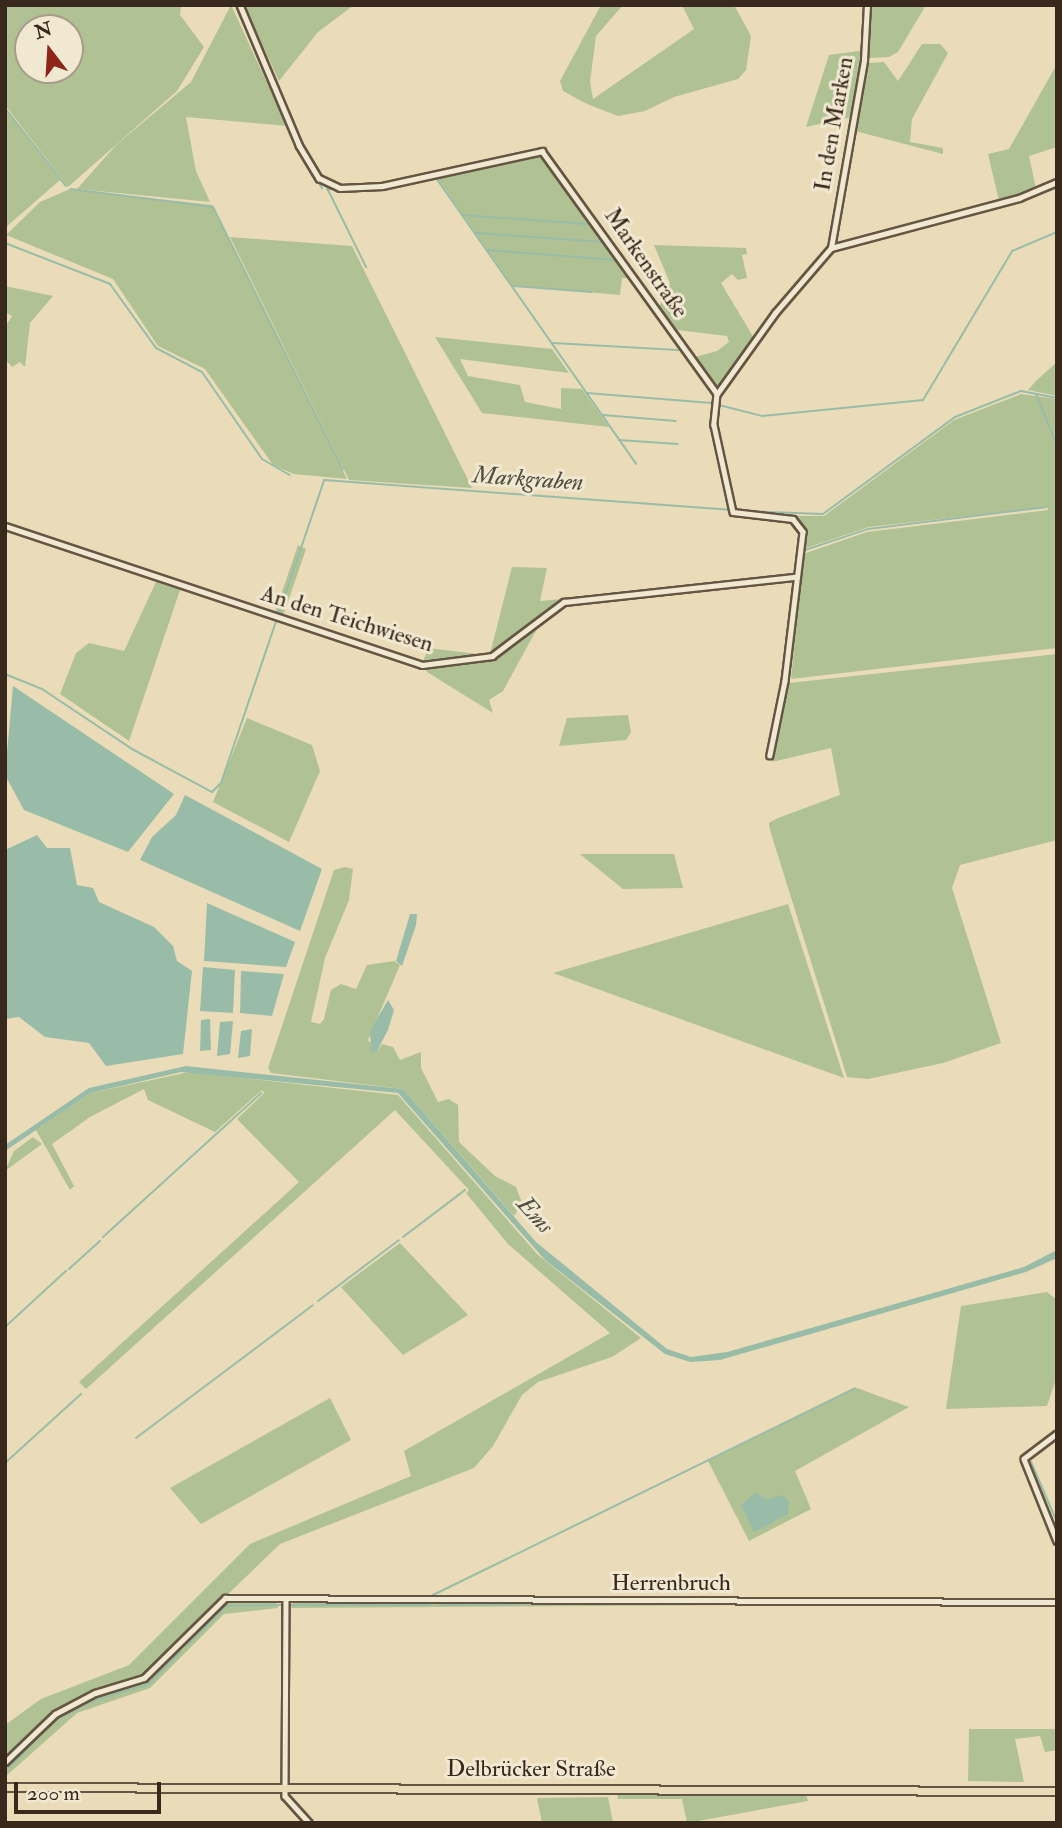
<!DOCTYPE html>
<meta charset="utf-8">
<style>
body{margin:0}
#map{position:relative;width:1062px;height:1828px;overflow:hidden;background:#eadcb8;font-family:"IM FELL Double Pica",serif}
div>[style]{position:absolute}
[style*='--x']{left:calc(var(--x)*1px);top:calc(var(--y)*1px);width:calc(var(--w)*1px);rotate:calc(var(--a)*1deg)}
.green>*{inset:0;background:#b0c294}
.water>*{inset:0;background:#99bca9}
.stream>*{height:2px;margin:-1px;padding:0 1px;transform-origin:1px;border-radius:1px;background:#99bca9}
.roads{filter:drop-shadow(2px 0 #655643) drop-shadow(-2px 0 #655643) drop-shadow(0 2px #655643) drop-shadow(0 -2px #655643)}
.minor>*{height:4.5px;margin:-2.25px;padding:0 2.25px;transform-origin:2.25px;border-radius:2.25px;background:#f1e8d1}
.primary>*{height:7px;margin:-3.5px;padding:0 3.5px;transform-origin:3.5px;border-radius:3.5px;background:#eadcb8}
span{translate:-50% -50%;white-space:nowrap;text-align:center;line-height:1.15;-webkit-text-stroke:6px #f1e8d1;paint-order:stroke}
.street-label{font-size:23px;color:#39291c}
.water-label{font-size:24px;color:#514e3f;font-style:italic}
.frame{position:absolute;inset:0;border:7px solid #39291c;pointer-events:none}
.north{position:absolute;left:14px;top:14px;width:70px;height:70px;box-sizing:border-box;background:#f1e8d1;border:2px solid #a79c89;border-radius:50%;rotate:343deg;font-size:19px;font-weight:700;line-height:28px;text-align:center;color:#39291c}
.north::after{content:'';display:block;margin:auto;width:24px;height:32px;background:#8f2418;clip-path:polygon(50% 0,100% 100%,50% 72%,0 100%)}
.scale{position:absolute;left:14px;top:1782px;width:147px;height:32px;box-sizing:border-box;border:4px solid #39291c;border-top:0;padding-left:9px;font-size:21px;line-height:24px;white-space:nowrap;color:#39291c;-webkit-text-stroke:5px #f1e8d1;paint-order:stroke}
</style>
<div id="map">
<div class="green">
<div style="clip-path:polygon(evenodd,5px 5px,181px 5px,180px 15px,204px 47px,177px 91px,68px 187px,5px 105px,5px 5px,70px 28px,70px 70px,28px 70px,28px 28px,70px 28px)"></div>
<div style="clip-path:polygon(231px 5px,287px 126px,186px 117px,196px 171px,210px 202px,77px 189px,116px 145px,191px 82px)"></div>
<div style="clip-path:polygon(244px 5px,354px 5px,318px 32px,279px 81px)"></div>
<div style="clip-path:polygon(601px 5px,623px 5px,596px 36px,590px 82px,593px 99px,694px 29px,682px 5px,734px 5px,751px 36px,746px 70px,738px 79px,674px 97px,645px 111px,618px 116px,587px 104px,563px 91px,560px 81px)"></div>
<div style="clip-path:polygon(872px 5px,926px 5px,898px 52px,889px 57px,869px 58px)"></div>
<div style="clip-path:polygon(922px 44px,940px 44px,948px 53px,912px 119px,910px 142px,943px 148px,943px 154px,855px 131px,869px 63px,884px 62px,898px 81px)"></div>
<div style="clip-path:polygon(859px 51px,863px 54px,852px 117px,806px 127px,829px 55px)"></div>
<div style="clip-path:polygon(1057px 64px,1057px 147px,1029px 156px,1036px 189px,999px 201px,988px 154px,1009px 149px)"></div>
<div style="clip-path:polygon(5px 109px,60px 180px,5px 228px)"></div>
<div style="clip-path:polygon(541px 155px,632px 278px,622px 278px,620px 295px,512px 285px,437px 178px)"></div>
<div style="clip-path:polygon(70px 189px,212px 205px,347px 479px,294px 474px,273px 465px,205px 369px,158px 346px,113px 279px,6px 235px,40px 202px)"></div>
<div style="clip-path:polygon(230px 237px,352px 246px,472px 488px,349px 480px)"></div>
<div style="clip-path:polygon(654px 245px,746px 248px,747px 254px,742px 255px,747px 278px,738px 280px,732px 274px,721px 283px,754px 338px,721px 386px,714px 386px,695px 357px,717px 351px,729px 342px,727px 336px,677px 330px,659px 307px,670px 283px)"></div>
<div style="clip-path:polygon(5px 286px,53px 296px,30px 323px,25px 367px,20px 362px,12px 367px,5px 359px,5px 327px,12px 316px,5px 312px)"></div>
<div style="clip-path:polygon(435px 337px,552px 349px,569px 373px,460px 359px,468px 376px,520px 385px,525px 402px,561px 409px,561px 388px,582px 389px,609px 427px,482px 413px)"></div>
<div style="clip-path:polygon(1057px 362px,1057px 396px,1028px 390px,1036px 381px)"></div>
<div style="clip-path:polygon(1021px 394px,1057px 399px,1057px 648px,791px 679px,803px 554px,867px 532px,1048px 510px,1047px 507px,869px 527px,803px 549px,804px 531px,797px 516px,824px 516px,954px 420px)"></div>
<div style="clip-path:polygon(298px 545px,306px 549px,283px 616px,275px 613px)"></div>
<div style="clip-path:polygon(512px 567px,547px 568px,540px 601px,563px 599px,490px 654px)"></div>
<div style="clip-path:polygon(156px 582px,180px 590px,129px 741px,60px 694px,76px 653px,89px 643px,124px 651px)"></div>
<div style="clip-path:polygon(538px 627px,503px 691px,489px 700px,493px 713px,427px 672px,426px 667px,493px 659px)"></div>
<div style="clip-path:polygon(428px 648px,486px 655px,423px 662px)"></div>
<div style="clip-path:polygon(1057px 654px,1057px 840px,960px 865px,952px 888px,1001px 1043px,943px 1063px,868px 1079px,847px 1077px,770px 830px,769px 823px,778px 818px,840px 795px,831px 748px,772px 762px,789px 683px)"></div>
<div style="clip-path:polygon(628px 715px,631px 732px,626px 740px,559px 746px,567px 718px)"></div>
<div style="clip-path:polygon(247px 718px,312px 745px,320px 771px,289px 842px,213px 802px)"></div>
<div style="clip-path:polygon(580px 854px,674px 854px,683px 888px,623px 889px)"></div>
<div style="clip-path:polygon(345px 867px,353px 869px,349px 900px,325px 958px,311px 1022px,320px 1024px,324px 1019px,331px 990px,341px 984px,356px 989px,367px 965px,394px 961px,400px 965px,368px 1040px,377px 1051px,382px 1044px,393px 1047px,400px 1060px,421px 1052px,421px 1068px,438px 1102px,449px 1099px,458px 1105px,459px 1142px,495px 1176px,516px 1187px,522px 1203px,514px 1216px,403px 1089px,271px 1073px,268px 1068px,334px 870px)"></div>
<div style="clip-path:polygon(788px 904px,844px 1078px,553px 973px)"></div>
<div style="clip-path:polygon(189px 1072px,398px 1095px,537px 1254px,641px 1338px,612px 1357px,538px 1382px,522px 1395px,493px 1446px,474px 1468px,280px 1544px,223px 1599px,276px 1601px,278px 1608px,224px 1614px,150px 1688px,77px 1713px,5px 1777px,5px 1725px,41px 1699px,129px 1665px,250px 1544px,411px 1476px,404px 1451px,610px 1333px,508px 1244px,466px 1193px,469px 1190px,395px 1110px,86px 1389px,79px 1382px,299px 1182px,237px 1119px,264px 1093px,262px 1090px,215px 1132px,148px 1100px,144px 1089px,90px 1117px,52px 1144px,74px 1186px,70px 1190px,36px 1130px,91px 1093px)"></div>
<div style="clip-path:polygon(33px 1137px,42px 1144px,5px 1171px,14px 1151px)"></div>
<div style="clip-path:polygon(400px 1243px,468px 1315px,403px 1355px,341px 1287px)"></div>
<div style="clip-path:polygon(1047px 1292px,1057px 1300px,1057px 1376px,1047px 1406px,946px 1409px,961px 1306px)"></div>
<div style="clip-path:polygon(857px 1388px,909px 1407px,795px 1471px,811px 1509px,749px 1541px,708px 1461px)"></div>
<div style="clip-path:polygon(330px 1398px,351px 1440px,201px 1524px,170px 1488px)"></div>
<div style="clip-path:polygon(295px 1599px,1057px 1603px,291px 1608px)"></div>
<div style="clip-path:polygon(969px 1729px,1057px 1729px,1057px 1750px,1045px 1752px,1040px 1736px,1015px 1739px,1024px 1782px,968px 1781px)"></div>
<div style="clip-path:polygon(617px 1792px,806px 1794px,808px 1801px,687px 1823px,682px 1799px,618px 1799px)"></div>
<div style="clip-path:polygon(608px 1797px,613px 1823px,542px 1823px,537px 1798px)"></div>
</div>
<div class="water">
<div style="clip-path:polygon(13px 686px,174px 794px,128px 852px,24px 810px,5px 775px)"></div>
<div style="clip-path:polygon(185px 795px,322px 869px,300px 931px,140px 860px,152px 837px,176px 815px)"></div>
<div style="clip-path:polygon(37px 835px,47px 848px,70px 848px,77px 885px,93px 888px,99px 902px,154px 927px,173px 946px,177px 961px,192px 971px,183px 1054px,106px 1066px,89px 1043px,45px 1037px,19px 1017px,5px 1019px,5px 850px)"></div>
<div style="clip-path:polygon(207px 903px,295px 942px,286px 967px,204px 961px)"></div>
<div style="clip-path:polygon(410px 914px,417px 914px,416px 925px,402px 966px,396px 961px)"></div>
<div style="clip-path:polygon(203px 967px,235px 970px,233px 1013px,200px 1011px)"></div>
<div style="clip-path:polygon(241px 971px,284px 974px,272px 1016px,240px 1013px)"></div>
<div style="clip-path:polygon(388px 1000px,394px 1010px,388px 1030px,377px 1051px,371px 1052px,370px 1031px)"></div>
<div style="clip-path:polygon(210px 1019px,211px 1050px,200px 1051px,201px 1020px)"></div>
<div style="clip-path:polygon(233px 1021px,230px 1054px,217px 1056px,220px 1022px)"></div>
<div style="clip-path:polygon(252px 1029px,250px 1056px,238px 1058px,241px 1031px)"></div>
<div style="clip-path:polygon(186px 1066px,403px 1089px,536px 1242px,667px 1349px,691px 1357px,727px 1352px,1024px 1267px,1057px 1250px,1057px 1258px,1026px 1272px,720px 1360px,690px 1362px,665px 1354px,545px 1260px,398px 1093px,181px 1072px,91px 1093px,5px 1151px,5px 1145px,89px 1088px)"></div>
<div style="clip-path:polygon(756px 1492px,766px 1500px,782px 1495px,789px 1501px,788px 1514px,754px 1532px,741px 1505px)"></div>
</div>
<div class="stream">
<div style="--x:236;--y:5;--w:80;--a:66.3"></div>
<div style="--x:5;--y:108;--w:99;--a:52"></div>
<div style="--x:288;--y:124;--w:20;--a:70"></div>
<div style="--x:298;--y:149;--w:46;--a:58.4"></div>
<div style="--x:436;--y:178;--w:349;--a:55"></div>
<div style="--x:71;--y:189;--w:143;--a:7.2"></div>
<div style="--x:213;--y:207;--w:293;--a:63.7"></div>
<div style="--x:327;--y:189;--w:56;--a:0"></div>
<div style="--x:383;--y:189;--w:124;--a:-12.6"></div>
<div style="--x:328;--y:190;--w:86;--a:63.7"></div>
<div style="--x:462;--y:215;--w:125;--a:4.1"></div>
<div style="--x:476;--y:233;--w:128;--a:4"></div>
<div style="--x:5;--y:243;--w:113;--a:21.3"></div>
<div style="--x:110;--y:284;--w:79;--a:54.3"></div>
<div style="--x:156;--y:348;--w:52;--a:27.6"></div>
<div style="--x:202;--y:372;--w:106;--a:55.4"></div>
<div style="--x:262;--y:459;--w:32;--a:30"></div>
<div style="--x:487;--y:250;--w:128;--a:4.5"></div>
<div style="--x:513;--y:286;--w:79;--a:4.3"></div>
<div style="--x:553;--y:343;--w:125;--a:3.2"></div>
<div style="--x:587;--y:393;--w:125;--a:4.6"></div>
<div style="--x:1036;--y:394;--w:55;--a:67.6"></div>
<div style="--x:719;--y:405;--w:44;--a:14.3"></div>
<div style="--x:762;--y:416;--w:162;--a:-5.7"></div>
<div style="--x:923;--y:400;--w:174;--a:-59.1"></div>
<div style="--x:1012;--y:251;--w:49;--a:-22.9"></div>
<div style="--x:603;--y:415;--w:73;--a:4.7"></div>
<div style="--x:619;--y:440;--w:59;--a:3.9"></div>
<div style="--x:739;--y:511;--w:84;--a:2"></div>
<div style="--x:823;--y:514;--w:164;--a:-36.3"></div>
<div style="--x:955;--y:417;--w:71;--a:-21.5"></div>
<div style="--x:1021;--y:391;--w:37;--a:11"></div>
<div style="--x:805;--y:550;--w:66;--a:-18.4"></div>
<div style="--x:868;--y:529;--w:179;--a:-7"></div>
<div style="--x:5;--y:674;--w:40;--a:22"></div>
<div style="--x:42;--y:689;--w:108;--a:33.7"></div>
<div style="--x:132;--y:749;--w:91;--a:28.3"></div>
<div style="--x:212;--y:792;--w:13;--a:-45"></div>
<div style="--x:221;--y:783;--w:320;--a:-71.2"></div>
<div style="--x:324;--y:480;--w:407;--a:4.2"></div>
<div style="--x:103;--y:1237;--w:214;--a:-42.3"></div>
<div style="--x:403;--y:1237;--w:78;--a:-37.2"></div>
<div style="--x:69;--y:1269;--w:42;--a:-42.1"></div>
<div style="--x:318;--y:1301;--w:101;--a:-37"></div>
<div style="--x:5;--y:1327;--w:83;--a:-42.6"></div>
<div style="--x:136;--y:1438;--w:221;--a:-36.9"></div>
<div style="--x:1031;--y:1462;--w:65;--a:66.6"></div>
<div style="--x:5;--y:1463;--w:103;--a:-42.2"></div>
<div style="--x:433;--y:1595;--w:470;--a:-26.1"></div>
<div style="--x:548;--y:1604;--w:279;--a:0"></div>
<div style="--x:835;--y:1604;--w:114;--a:0"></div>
<div style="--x:291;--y:1605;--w:138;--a:0"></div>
<div style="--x:439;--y:1605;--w:96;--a:-0.6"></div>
<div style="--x:186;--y:1646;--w:57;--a:-45"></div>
<div style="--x:226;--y:1606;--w:56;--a:-1"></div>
<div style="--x:9;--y:1767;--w:67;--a:-45.6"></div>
<div style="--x:56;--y:1719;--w:40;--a:-26.6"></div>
<div style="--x:92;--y:1701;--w:59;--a:-16.6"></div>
<div style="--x:149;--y:1684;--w:45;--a:-45.9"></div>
</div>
<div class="roads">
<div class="minor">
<div style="--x:240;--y:5;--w:152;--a:67.1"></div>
<div style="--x:299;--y:145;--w:39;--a:59"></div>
<div style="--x:319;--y:178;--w:23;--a:25"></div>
<div style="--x:340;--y:188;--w:42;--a:-2.7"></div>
<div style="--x:382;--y:186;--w:164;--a:-12.3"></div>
<div style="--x:542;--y:151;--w:299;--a:54.2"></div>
<div style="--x:717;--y:394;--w:31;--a:96"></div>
<div style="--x:714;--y:425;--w:89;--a:77.7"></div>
<div style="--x:733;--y:512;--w:60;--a:6.7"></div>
<div style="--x:793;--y:519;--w:16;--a:52"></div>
<div style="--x:803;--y:532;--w:150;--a:96.9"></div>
<div style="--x:785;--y:681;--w:76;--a:101.5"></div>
<div style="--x:831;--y:248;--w:191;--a:-80"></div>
<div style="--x:864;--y:60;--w:55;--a:-86.9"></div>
<div style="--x:717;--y:394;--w:100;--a:-54.4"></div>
<div style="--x:775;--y:313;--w:86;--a:-49.3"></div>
<div style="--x:831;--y:248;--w:195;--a:-14.9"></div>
<div style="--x:1019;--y:198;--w:41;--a:-22.8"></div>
<div style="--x:5;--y:526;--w:440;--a:18.4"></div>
<div style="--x:422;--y:665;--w:71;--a:-7.3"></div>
<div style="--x:492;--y:656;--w:90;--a:-36.9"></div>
<div style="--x:564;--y:602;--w:233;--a:-6.2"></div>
<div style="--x:1057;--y:1434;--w:41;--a:142.9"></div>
<div style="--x:1024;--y:1459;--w:88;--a:68.1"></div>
<div style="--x:286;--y:1599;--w:197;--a:90.3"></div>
<div style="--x:285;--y:1796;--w:36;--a:48"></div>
<div style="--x:5;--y:1762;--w:69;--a:-43.8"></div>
<div style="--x:55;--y:1714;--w:45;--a:-27.7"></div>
<div style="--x:95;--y:1693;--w:51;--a:-17"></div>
<div style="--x:144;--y:1678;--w:114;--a:-44.6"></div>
<div style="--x:225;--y:1598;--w:832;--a:0.28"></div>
</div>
<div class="primary">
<div style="--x:5;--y:1787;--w:1052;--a:0.22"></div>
</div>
</div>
<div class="street-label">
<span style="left:834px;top:124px;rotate:-80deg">In den Marken</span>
<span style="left:646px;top:263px;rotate:55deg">Markenstraße</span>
<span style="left:347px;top:619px;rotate:17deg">An den Teichwiesen</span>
<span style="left:671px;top:1583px">Herrenbruch</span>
<span style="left:531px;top:1769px">Delbrücker Straße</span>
</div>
<div class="water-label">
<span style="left:528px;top:479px;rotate:4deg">Markgraben</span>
<span style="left:535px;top:1215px;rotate:48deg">Ems</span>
</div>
<div class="frame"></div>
<div class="north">N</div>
<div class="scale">200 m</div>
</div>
